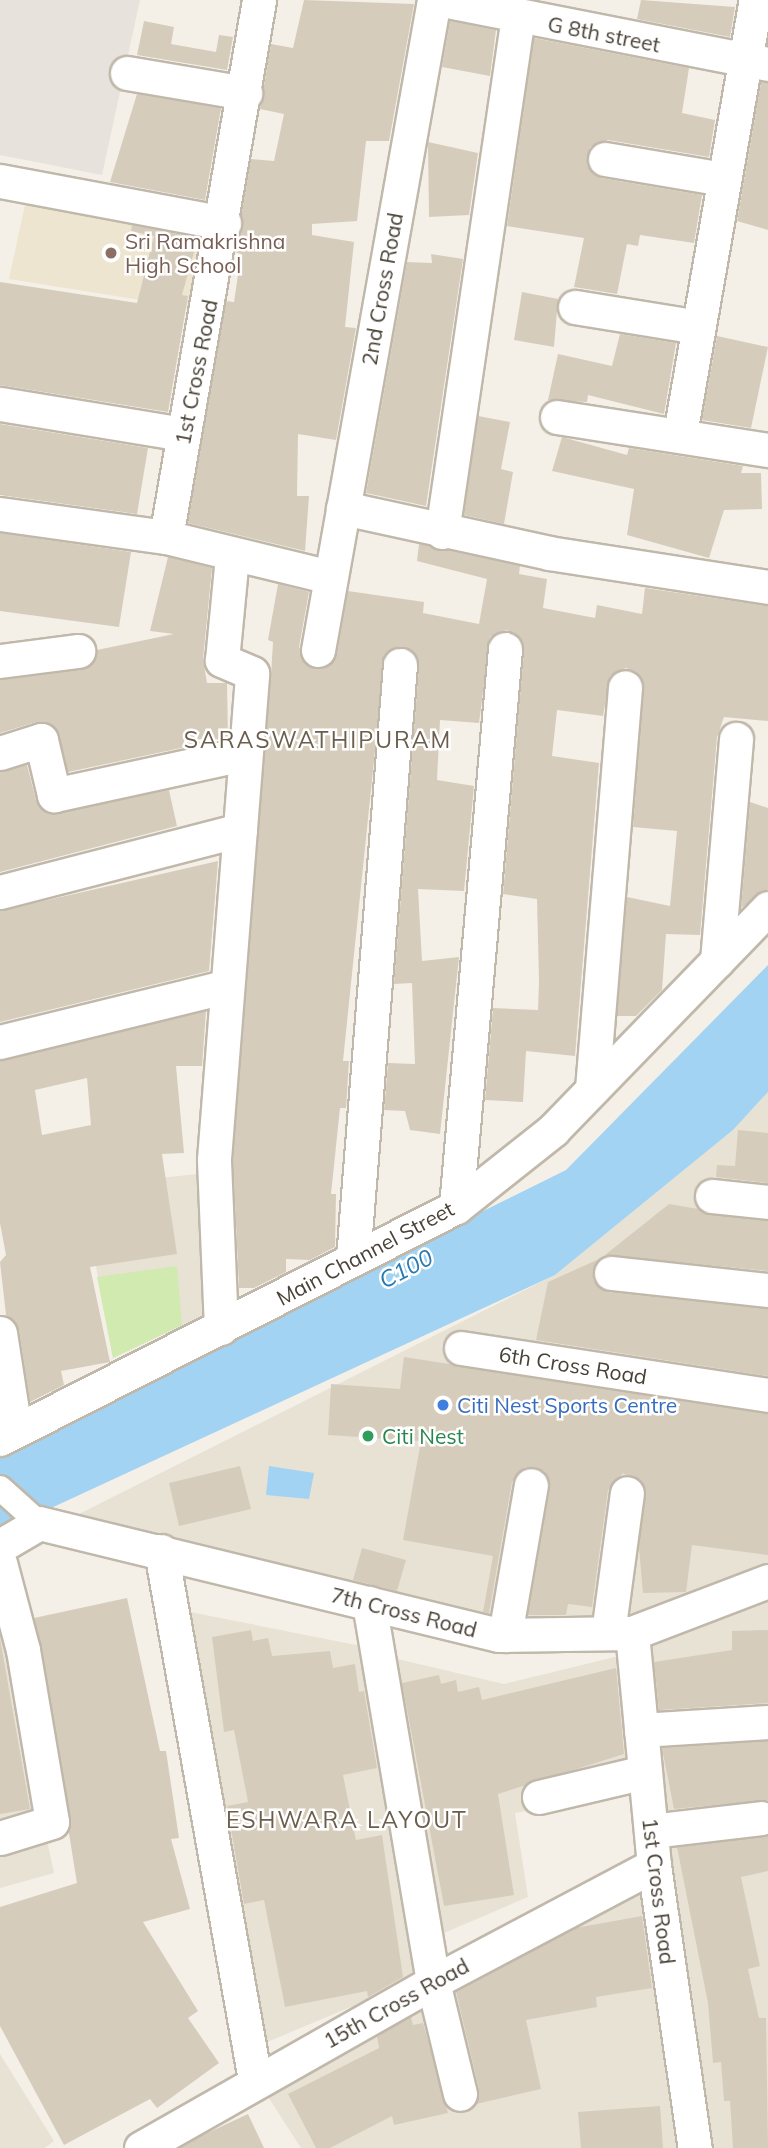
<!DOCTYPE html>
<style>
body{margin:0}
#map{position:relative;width:768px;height:2148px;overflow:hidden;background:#f4f0e7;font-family:Mulish,sans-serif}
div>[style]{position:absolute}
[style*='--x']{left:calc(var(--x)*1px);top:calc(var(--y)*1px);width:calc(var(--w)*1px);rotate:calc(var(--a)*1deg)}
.residential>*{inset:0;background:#e8e2d5}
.industrial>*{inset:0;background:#e7e2dc}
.education>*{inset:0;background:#eee5d1}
.green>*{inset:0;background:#d0eaaf}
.water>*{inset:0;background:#a2d3f3}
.building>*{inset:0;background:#d6ccbc}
.roads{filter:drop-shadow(2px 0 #c0b8aa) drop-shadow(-2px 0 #c0b8aa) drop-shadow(0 2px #c0b8aa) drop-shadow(0 -2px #c0b8aa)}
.pedestrian>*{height:24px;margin:-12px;padding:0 12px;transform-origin:12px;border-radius:12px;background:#fff}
.minor>*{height:33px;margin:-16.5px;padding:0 16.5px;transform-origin:16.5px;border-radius:16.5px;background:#fff}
.dots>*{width:19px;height:19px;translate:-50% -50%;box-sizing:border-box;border:4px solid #fff;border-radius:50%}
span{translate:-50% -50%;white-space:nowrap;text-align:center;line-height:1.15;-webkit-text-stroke:5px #fff;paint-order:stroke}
.street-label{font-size:21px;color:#484136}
.education-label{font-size:21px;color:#785e54}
.left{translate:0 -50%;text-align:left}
.shop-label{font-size:21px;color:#366cbe}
.leisure-label{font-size:21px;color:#27864d}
.neighbourhood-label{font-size:23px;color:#6b5e4d;letter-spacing:2px}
.water-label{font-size:23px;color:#2a79b0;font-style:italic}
</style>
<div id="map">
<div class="residential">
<div style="clip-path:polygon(768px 1092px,768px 1569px,654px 1612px,533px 1626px,474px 1623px,77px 1515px,555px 1275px,733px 1130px)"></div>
<div style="clip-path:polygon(198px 1174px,212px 1311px,113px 1358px,81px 1186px)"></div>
<div style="clip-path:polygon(768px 1597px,768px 2148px,711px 2148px,643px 1639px)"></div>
<div style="clip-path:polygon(190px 1612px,361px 1646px,420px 1978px,260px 2045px)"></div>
<div style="clip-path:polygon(0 1622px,54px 1873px,0 1888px)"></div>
<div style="clip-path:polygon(623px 1655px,635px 1791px,515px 1813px,528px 1897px,444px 1933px,393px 1658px,504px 1684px)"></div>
<div style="clip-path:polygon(648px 1878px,686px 2148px,301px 2148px,263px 2089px)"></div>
<div style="clip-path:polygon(0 2054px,54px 2141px,45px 2148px,0 2148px)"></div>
</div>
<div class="industrial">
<div style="clip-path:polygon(0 0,140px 0,102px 175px,0 155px)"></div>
</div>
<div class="education">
<div style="clip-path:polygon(27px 195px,212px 227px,197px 309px,9px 279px)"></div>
</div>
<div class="green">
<div style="clip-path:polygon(177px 1266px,182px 1325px,113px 1358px,97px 1277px)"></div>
</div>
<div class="water">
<div style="clip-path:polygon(768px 965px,768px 1092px,733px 1130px,555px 1275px,49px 1509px,0 1537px,0 1450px,566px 1170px)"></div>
<div style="clip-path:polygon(269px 1466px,314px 1473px,309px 1499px,266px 1495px)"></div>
</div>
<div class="building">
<div style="clip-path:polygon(304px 0,414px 4px,389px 141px,366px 141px,357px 221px,312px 224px,312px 235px,354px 242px,345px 327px,356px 328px,336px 440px,298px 434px,297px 496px,309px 496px,305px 551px,188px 523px,226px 301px,234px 302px,241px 254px,235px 252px,251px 159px,274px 161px,284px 114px,260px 109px,271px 44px,293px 48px)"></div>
<div style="clip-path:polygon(641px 0,735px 7px,730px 37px,637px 19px)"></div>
<div style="clip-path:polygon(144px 21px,174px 27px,171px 44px,216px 52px,219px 35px,233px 37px,227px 70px,137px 55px)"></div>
<div style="clip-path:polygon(450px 21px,496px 30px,490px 76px,442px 67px)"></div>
<div style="clip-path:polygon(534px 38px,689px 68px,682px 113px,715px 120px,709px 157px,608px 140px,590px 147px,587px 165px,601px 178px,702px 195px,694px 243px,640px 235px,638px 246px,627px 244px,617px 294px,574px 287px,584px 238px,507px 226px)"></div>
<div style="clip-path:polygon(761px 82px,768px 83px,768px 230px,737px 221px)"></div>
<div style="clip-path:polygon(137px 94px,221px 108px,205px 200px,110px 182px)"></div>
<div style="clip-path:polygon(428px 142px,478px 153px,469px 215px,429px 217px)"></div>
<div style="clip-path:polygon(132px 225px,198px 238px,182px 295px,188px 296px,168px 412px,0 385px,0 282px,137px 303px,154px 236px,131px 231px)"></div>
<div style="clip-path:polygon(431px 254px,463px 259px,426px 506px,366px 493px,407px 262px,432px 263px)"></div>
<div style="clip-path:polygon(522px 292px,558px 299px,554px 347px,514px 340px)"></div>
<div style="clip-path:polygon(620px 334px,676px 343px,664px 414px,588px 395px,587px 402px,548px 400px,558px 354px,612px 366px)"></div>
<div style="clip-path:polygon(717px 336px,768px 347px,751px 428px,702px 420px)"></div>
<div style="clip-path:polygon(478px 416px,510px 422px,501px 469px,513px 472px,504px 524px,464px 515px)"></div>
<div style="clip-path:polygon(0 424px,148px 448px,137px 514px,0 495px)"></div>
<div style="clip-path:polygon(562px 437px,627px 455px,629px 448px,743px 466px,741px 473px,761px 473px,762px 509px,724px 510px,709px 558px,627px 535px,634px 489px,552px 471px)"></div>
<div style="clip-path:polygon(0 533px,131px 552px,119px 627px,0 611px)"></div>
<div style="clip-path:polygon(419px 544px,520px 566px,519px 574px,547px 579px,543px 608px,595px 618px,597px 605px,642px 614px,645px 588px,768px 606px,768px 721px,724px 717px,717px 737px,700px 935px,666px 934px,662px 990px,636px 1016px,617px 1016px,627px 897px,670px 906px,677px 831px,633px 827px,644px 689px,636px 672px,626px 668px,610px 676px,603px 716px,557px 710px,552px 756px,599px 763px,575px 1056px,526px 1051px,523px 1102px,485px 1100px,493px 1008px,538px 1010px,539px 981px,537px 899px,503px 894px,524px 650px,507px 630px,490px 637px,479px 723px,440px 720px,437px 780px,474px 786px,464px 891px,418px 889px,422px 961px,459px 957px,440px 1134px,410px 1130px,405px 1111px,384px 1110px,388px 1063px,415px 1064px,412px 983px,394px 984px,419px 666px,410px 649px,385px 654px,343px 1061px,349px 1061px,346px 1108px,340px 1108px,331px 1194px,336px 1194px,335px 1247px,310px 1260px,286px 1259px,286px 1272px,254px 1288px,239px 1288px,233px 1161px,271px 675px,273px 642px,268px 640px,278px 584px,309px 592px,299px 647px,314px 669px,325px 668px,337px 654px,348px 591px,424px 602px,423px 613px,479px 624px,487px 579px,417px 561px)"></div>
<div style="clip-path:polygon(168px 557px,212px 568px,203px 659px,207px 683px,227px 683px,228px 738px,68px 772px,54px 726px,36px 722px,0 733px,0 680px,80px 670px,97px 650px,174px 634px,150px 631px)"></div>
<div style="clip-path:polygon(27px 765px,36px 800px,48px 813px,169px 790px,177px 826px,0 872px,0 772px)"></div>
<div style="clip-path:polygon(750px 802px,768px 808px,768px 889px,741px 908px)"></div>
<div style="clip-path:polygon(218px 861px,209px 971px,0 1022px,0 911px)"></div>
<div style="clip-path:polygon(evenodd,206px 1011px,202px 1066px,176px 1066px,184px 1153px,162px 1154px,177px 1254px,90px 1267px,110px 1362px,61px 1371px,64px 1385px,30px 1402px,19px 1330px,6px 1315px,0 1262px,6px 1255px,0 1223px,0 1061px,206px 1011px,87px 1078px,91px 1125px,42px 1135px,35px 1090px,87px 1078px)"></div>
<div style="clip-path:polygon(738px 1130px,768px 1133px,768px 1183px,716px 1177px,717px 1165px,735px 1166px)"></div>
<div style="clip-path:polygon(669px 1204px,768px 1221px,768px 1271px,605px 1255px)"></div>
<div style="clip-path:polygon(597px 1260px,593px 1280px,608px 1292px,768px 1309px,768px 1376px,536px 1340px,548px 1282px)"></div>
<div style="clip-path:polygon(404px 1357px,768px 1414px,768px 1555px,692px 1545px,686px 1592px,643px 1593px,639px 1548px,645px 1486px,623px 1473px,608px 1490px,592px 1607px,568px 1604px,566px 1615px,528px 1615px,550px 1488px,544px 1471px,525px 1467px,512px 1482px,489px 1613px,483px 1612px,493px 1556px,403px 1540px,421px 1441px,328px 1435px,331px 1384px,400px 1389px)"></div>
<div style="clip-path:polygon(240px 1466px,251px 1509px,179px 1526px,169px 1483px)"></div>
<div style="clip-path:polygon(362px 1548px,406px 1560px,397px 1591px,353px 1580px)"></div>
<div style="clip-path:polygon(127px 1598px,160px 1751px,166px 1751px,179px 1838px,171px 1839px,190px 1909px,143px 1922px,198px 2011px,188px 2018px,219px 2063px,157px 2108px,150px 2099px,64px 2145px,0 2026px,0 1907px,77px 1883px,34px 1618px)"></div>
<div style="clip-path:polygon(251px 1630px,253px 1641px,268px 1638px,272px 1656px,330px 1651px,333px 1668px,355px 1664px,359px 1692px,364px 1691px,377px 1768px,343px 1775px,356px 1840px,382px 1835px,403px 1977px,368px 1997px,367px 1991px,285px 2007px,264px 1900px,244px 1904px,227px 1806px,248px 1802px,234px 1730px,224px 1732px,212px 1637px)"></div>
<div style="clip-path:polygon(768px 1630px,768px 1703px,659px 1710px,654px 1662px,732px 1650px,732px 1631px)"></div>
<div style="clip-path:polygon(0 1638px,30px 1809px,0 1814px)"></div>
<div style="clip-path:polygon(616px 1668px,624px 1754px,498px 1794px,514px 1895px,444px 1906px,402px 1683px,439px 1675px,441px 1684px,456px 1680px,458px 1692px,479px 1687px,482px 1700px)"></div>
<div style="clip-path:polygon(768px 1741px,768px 1800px,674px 1809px,662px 1748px)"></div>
<div style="clip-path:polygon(768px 1835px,768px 1871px,741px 1877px,760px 1966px,748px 1969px,759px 2018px,766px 2018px,768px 2148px,733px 2148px,730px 2101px,724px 2101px,721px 2062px,713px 2063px,708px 2003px,677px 1847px)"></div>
<div style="clip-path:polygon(642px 1916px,652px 1988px,596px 1997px,597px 2007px,526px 2020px,541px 2089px,476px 2104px,479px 2089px,456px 1992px,575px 1928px)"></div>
<div style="clip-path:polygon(411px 2017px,413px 2025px,423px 2023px,448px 2113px,394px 2125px,392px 2116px,330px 2148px,316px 2148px,288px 2094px,379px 2048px,377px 2036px)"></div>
<div style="clip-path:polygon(660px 2106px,663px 2148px,581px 2148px,578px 2112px)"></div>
<div style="clip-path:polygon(248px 2114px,264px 2148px,180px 2148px,203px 2135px)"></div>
</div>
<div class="roads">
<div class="pedestrian">
<div style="--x:0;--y:1488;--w:52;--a:41.9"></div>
</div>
<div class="minor">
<div style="--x:442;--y:0;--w:332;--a:11.1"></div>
<div style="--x:127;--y:73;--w:120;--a:9.6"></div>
<div style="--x:605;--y:159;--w:120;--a:9.6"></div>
<div style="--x:0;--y:181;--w:228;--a:10.6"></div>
<div style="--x:575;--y:307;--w:125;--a:9.2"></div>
<div style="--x:0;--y:404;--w:186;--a:9.3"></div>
<div style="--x:557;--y:417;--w:214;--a:8.9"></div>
<div style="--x:680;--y:434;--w:441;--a:-80.1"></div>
<div style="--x:343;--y:508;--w:211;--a:12.3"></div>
<div style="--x:549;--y:553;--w:222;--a:8.8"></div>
<div style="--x:0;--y:514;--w:168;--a:7.9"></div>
<div style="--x:166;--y:537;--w:169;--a:13.7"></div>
<div style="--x:442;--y:532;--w:522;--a:-81.62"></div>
<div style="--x:166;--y:537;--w:545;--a:-80.17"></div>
<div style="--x:318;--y:650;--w:660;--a:-79.88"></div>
<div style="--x:0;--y:661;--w:79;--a:-7.3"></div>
<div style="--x:0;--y:753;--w:43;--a:-17.6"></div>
<div style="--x:41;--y:740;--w:57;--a:76.7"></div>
<div style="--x:54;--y:795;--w:193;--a:-12.2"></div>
<div style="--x:0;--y:892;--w:248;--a:-14.5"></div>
<div style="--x:717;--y:961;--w:223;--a:-85.1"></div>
<div style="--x:0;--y:1042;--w:231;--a:-13.8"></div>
<div style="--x:592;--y:1089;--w:403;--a:-85.3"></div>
<div style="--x:712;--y:1196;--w:56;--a:6.1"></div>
<div style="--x:456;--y:1207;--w:560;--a:-84.98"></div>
<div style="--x:353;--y:1259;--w:596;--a:-85.48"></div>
<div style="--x:611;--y:1273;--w:158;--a:6.2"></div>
<div style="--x:221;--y:1328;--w:169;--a:-92.4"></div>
<div style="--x:214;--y:1159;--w:487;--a:-85.5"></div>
<div style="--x:252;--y:673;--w:33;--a:-157"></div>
<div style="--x:222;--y:660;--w:104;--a:-84.5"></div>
<div style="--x:0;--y:1333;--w:98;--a:81.2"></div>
<div style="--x:461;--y:1348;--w:311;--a:8.7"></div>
<div style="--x:0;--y:1439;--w:512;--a:-26.97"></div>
<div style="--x:456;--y:1207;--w:124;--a:-38.4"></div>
<div style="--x:553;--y:1130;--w:309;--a:-45.9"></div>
<div style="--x:0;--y:1546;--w:45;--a:-30.5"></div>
<div style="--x:39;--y:1523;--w:472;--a:13.7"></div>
<div style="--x:498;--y:1635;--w:134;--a:-0.9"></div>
<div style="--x:632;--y:1633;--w:146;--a:-20.9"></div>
<div style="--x:161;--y:1551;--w:537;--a:79.92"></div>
<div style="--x:0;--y:1563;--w:90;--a:75.2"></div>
<div style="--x:23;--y:1650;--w:174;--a:80.4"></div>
<div style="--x:52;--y:1822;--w:54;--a:162.9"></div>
<div style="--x:369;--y:1603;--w:384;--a:80.4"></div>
<div style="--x:433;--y:1982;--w:115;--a:76.4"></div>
<div style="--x:608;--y:1633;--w:141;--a:-82.3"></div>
<div style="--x:632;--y:1633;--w:233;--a:84.6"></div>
<div style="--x:654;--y:1865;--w:286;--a:81.8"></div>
<div style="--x:505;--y:1635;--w:152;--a:-80.2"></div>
<div style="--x:641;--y:1730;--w:127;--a:-3.6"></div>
<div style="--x:539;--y:1797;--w:109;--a:-13.3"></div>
<div style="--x:651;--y:1831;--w:111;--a:-6.7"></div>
<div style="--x:141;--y:2148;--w:336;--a:-29.6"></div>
<div style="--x:433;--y:1982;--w:250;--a:-27.9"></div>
</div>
</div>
<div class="dots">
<div style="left:111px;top:253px;background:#8d6e63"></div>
<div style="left:443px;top:1405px;background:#3f7fe0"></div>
<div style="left:368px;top:1436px;background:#2e9e5b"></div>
</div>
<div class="street-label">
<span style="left:604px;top:34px;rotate:11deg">G 8th street</span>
<span style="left:382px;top:289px;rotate:-80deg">2nd Cross Road</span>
<span style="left:196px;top:372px;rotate:-79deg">1st Cross Road</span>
<span style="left:365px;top:1253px;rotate:-28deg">Main Channel Street</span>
<span style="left:573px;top:1365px;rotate:9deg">6th Cross Road</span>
<span style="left:404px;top:1612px;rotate:14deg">7th Cross Road</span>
<span style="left:659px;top:1891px;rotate:83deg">1st Cross Road</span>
<span style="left:396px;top:2003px;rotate:-29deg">15th Cross Road</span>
</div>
<div class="education-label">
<span class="left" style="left:125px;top:253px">Sri Ramakrishna<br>High School</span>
</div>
<div class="shop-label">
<span class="left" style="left:457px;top:1405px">Citi Nest Sports Centre</span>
</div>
<div class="leisure-label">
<span class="left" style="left:382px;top:1436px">Citi Nest</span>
</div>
<div class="neighbourhood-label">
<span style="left:318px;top:740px">SARASWATHIPURAM</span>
<span style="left:347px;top:1820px">ESHWARA LAYOUT</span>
</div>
<div class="water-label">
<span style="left:406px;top:1269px;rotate:-28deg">C100</span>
</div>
</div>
